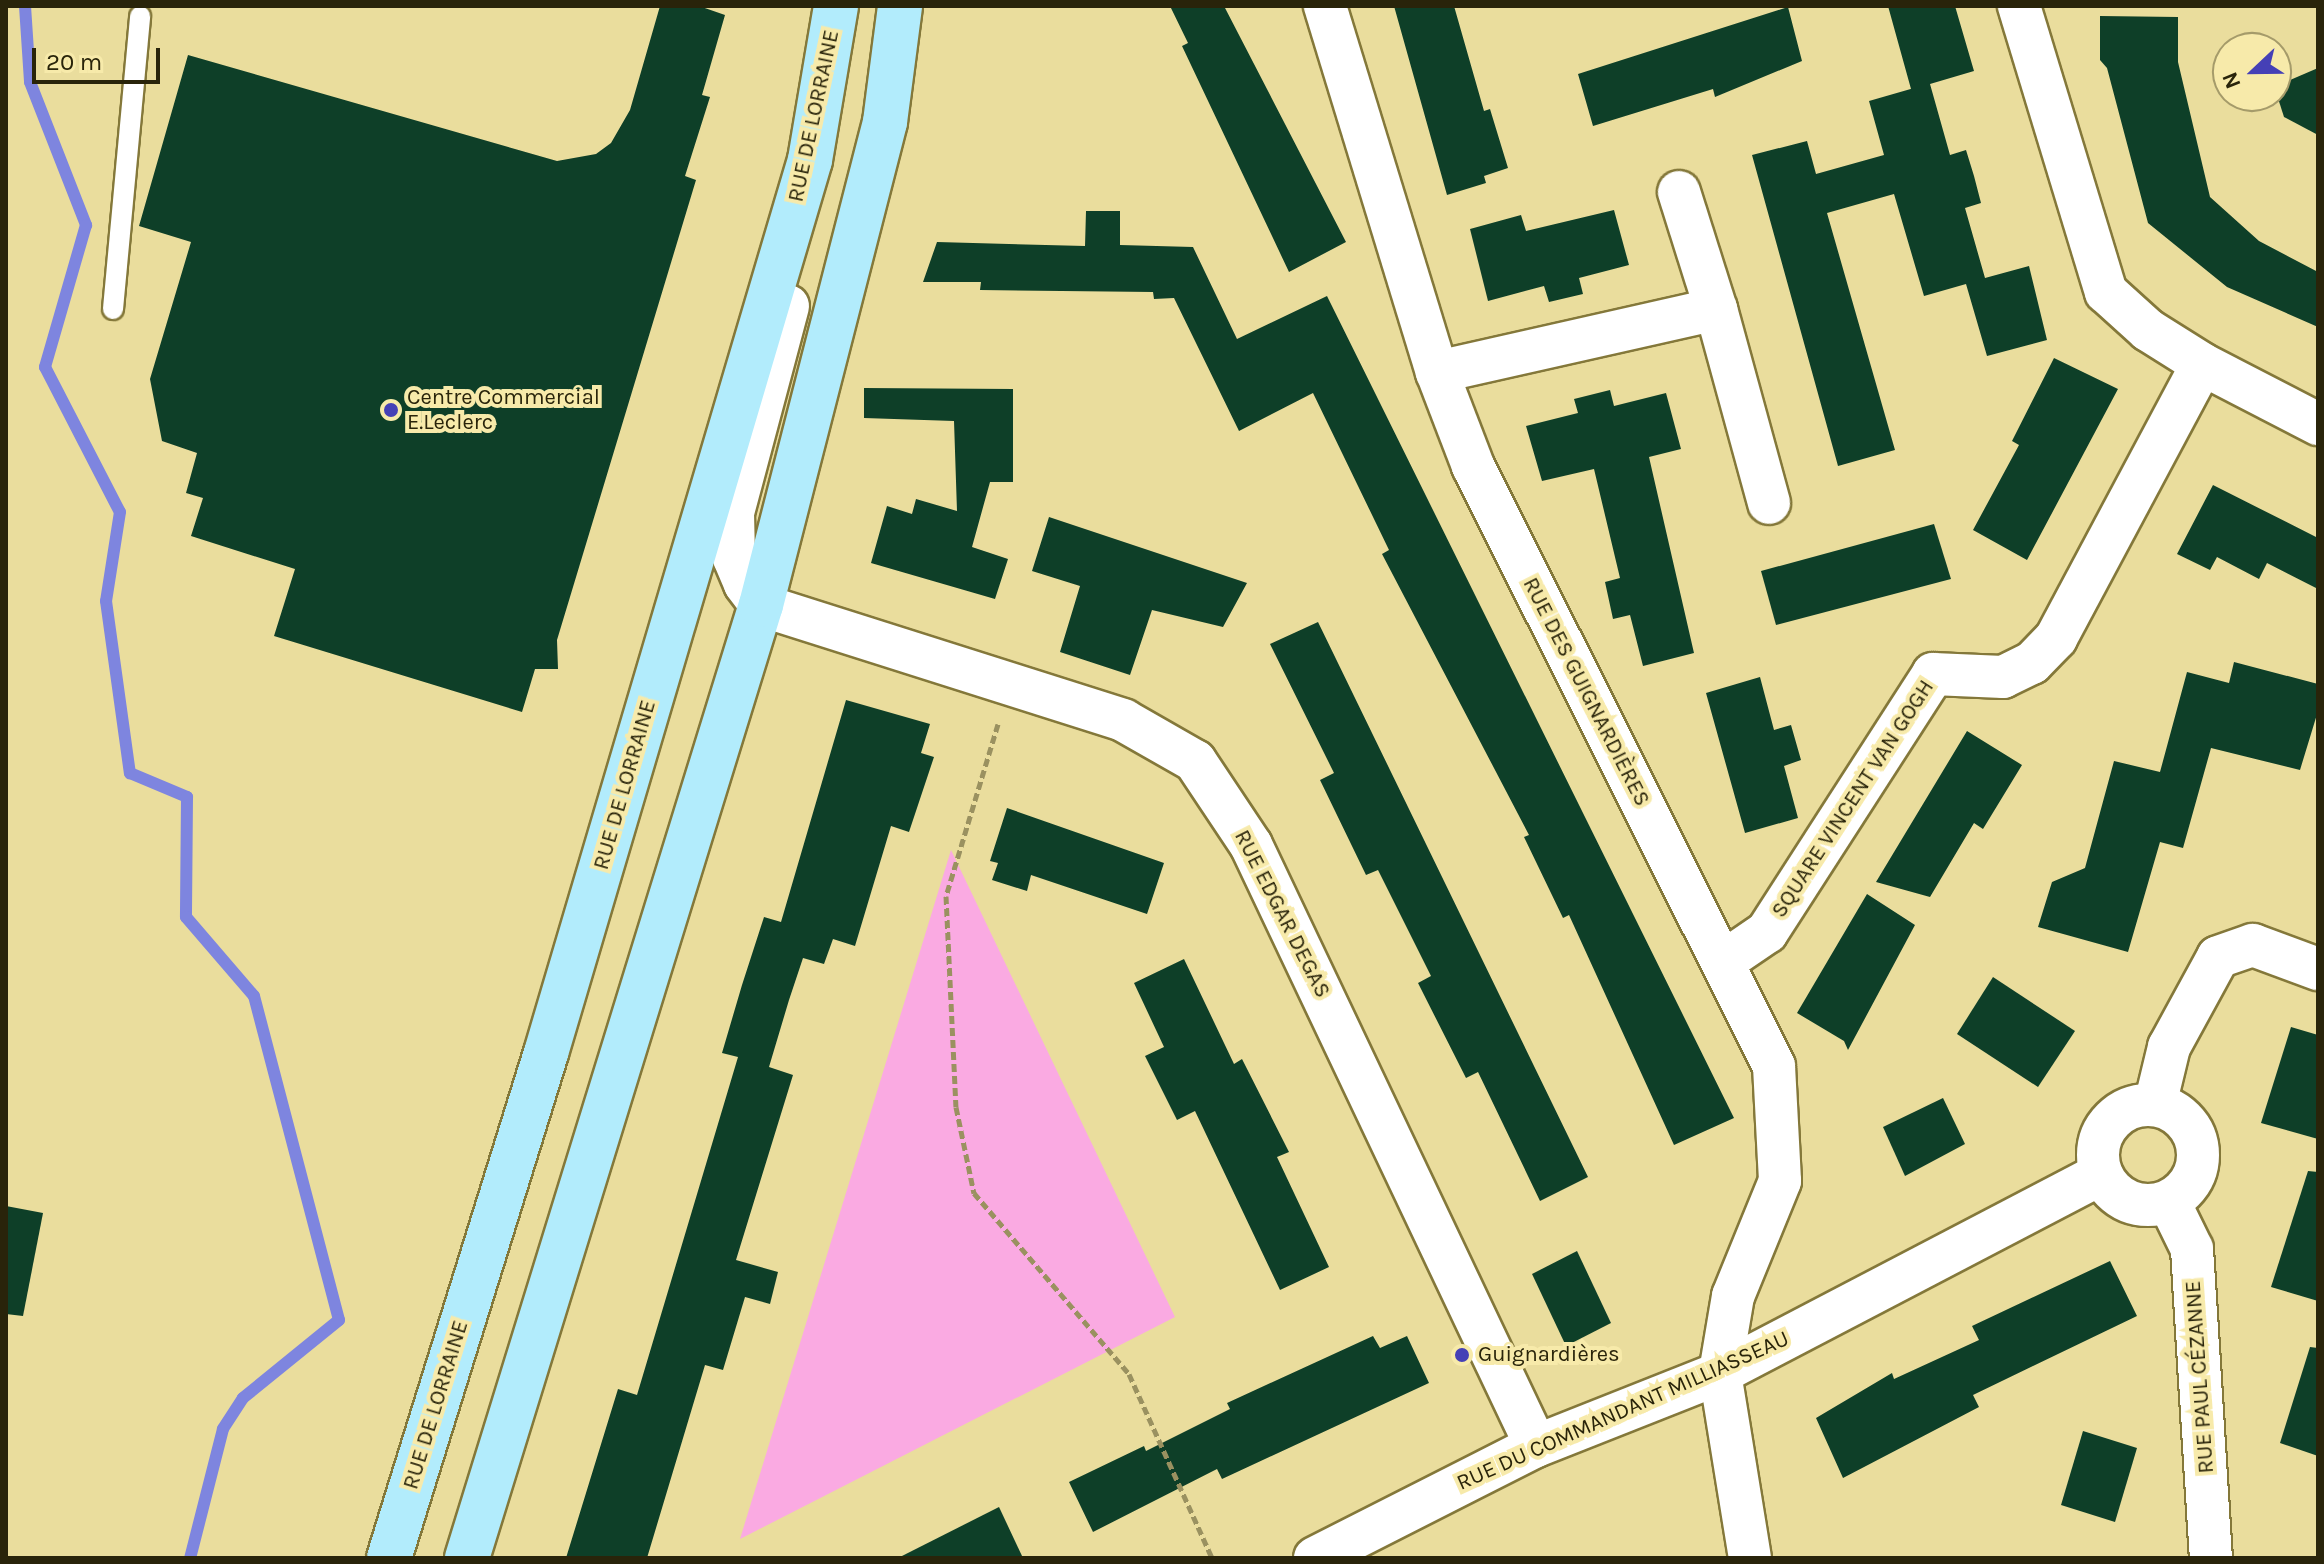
<!DOCTYPE html>
<meta charset="utf-8">
<style>
body{margin:0}
#map{position:relative;width:2324px;height:1564px;overflow:hidden;background:#eadd9d;font-family:Karla,sans-serif}
div>[style]{position:absolute}
[style*='--x']{left:calc(var(--x)*1px);top:calc(var(--y)*1px);width:calc(var(--w)*1px);rotate:calc(var(--a)*1deg)}
.green>*{inset:0;background:#faaae2}
.stream>*{height:12px;margin:-6px;padding:0 6px;transform-origin:6px;border-radius:6px;background:#7e85df}
.building>*{inset:0;background:#0e3f28}
.path>*{height:5px;margin-top:-2.5px;transform-origin:0;background:repeating-linear-gradient(90deg,#9a9160 0 8px,transparent 0 12px)}
.roads{filter:drop-shadow(2px 0 #84783a) drop-shadow(-2px 0 #84783a) drop-shadow(0 2px #84783a) drop-shadow(0 -2px #84783a)}
.lane>*{height:20px;margin:-10px;padding:0 10px;transform-origin:10px;border-radius:10px;background:#fff}
.street>*{height:42px;margin:-21px;padding:0 21px;transform-origin:21px;border-radius:21px;background:#fff}
.street>.ring{margin:-21px;padding:0;box-sizing:content-box;background:none;border:42px solid #fff;border-radius:50%}
.primary>*{height:44px;margin:-22px;padding:0 22px;transform-origin:22px;border-radius:22px;background:#b2ecfc}
.dots>*{width:22px;height:22px;translate:-50% -50%;box-sizing:border-box;border:4px solid #f7eaaa;border-radius:50%}
span{translate:-50% -50%;white-space:nowrap;text-align:center;line-height:1.15;-webkit-text-stroke:8px #f7eaaa;paint-order:stroke}
.street-label{font-size:22px;color:#29240a}
.poi-label{font-size:22px;color:#29240a}
.left{translate:0 -50%;text-align:left}
.frame{position:absolute;inset:0;border:8px solid #29240a;pointer-events:none}
.north{position:absolute;left:2212px;top:32px;width:80px;height:80px;box-sizing:border-box;background:#f7eaaa;border:2px solid #a59b6a;border-radius:50%;rotate:248deg;font-size:22px;font-weight:700;line-height:32px;text-align:center;color:#29240a}
.north::after{content:'';display:block;margin:auto;width:28px;height:36px;background:#4540b6;clip-path:polygon(50% 0,100% 100%,50% 72%,0 100%)}
.scale{position:absolute;left:32px;top:48px;width:128px;height:36px;box-sizing:border-box;border:4px solid #29240a;border-top:0;padding-left:10px;font-size:24px;line-height:28px;white-space:nowrap;color:#29240a;-webkit-text-stroke:6px #f7eaaa;paint-order:stroke}
</style>
<div id="map">
<div class="green">
<div style="clip-path:polygon(951px 850px,1175px 1317px,740px 1539px)"></div>
</div>
<div class="stream">
<div style="--x:25;--y:6;--w:76;--a:86.2"></div>
<div style="--x:30;--y:82;--w:154;--a:68.6"></div>
<div style="--x:86;--y:225;--w:148;--a:106.1"></div>
<div style="--x:45;--y:367;--w:163;--a:62.7"></div>
<div style="--x:120;--y:512;--w:90;--a:98.9"></div>
<div style="--x:106;--y:601;--w:174;--a:82.1"></div>
<div style="--x:130;--y:773;--w:62;--a:22.8"></div>
<div style="--x:187;--y:797;--w:120;--a:90.5"></div>
<div style="--x:186;--y:917;--w:104;--a:49.3"></div>
<div style="--x:254;--y:996;--w:335;--a:75.3"></div>
<div style="--x:339;--y:1320;--w:124;--a:140.9"></div>
<div style="--x:243;--y:1398;--w:37;--a:123"></div>
<div style="--x:223;--y:1429;--w:133;--a:104.3"></div>
</div>
<div class="building">
<div style="clip-path:polygon(660px 6px,699px 6px,725px 15px,702px 95px,710px 97px,685px 176px,696px 180px,557px 640px,558px 669px,535px 669px,522px 712px,274px 636px,295px 569px,191px 536px,203px 498px,186px 493px,197px 453px,162px 441px,150px 379px,191px 242px,139px 226px,188px 55px,557px 161px,596px 154px,611px 143px,630px 110px)"></div>
<div style="clip-path:polygon(1170px 6px,1224px 6px,1346px 242px,1289px 272px,1182px 46px,1188px 43px)"></div>
<div style="clip-path:polygon(1394px 6px,1454px 6px,1484px 111px,1490px 109px,1508px 168px,1484px 176px,1486px 183px,1447px 195px)"></div>
<div style="clip-path:polygon(1888px 6px,1955px 6px,1974px 71px,1930px 84px,1950px 155px,1966px 150px,1974px 176px,1981px 203px,1965px 208px,1985px 278px,2029px 266px,2047px 340px,1987px 356px,1966px 284px,1924px 296px,1894px 194px,1827px 213px,1895px 450px,1838px 466px,1752px 155px,1807px 141px,1816px 174px,1884px 155px,1869px 101px,1928px 84px,1911px 89px)"></div>
<div style="clip-path:polygon(1788px 7px,1802px 61px,1715px 97px,1713px 89px,1593px 126px,1578px 74px)"></div>
<div style="clip-path:polygon(2100px 16px,2178px 17px,2178px 62px,2210px 197px,2259px 241px,2318px 272px,2318px 327px,2227px 287px,2148px 223px,2107px 68px,2100px 60px)"></div>
<div style="clip-path:polygon(2318px 68px,2318px 135px,2284px 117px,2276px 92px,2276px 86px)"></div>
<div style="clip-path:polygon(1614px 210px,1629px 265px,1579px 278px,1583px 294px,1549px 302px,1544px 286px,1488px 301px,1470px 229px,1521px 215px,1526px 231px)"></div>
<div style="clip-path:polygon(1086px 211px,1120px 211px,1120px 245px,1193px 247px,1237px 339px,1327px 296px,1734px 1118px,1674px 1145px,1569px 915px,1563px 918px,1524px 837px,1529px 835px,1382px 554px,1389px 550px,1313px 393px,1239px 431px,1174px 298px,1154px 299px,1153px 292px,980px 290px,981px 282px,923px 282px,937px 242px,1085px 246px)"></div>
<div style="clip-path:polygon(2054px 358px,2118px 389px,2027px 560px,1973px 530px,2019px 445px,2012px 441px)"></div>
<div style="clip-path:polygon(864px 388px,1013px 389px,1013px 482px,990px 482px,972px 547px,1008px 559px,995px 599px,871px 563px,887px 506px,912px 514px,916px 499px,957px 511px,954px 421px,864px 418px)"></div>
<div style="clip-path:polygon(1610px 390px,1614px 406px,1666px 393px,1681px 449px,1649px 457px,1694px 653px,1643px 666px,1630px 615px,1613px 619px,1605px 582px,1620px 578px,1594px 469px,1542px 481px,1526px 426px,1578px 413px,1574px 399px)"></div>
<div style="clip-path:polygon(2213px 485px,2318px 538px,2318px 589px,2267px 563px,2259px 579px,2217px 557px,2210px 570px,2177px 554px)"></div>
<div style="clip-path:polygon(1049px 517px,1247px 583px,1223px 627px,1152px 610px,1130px 675px,1060px 652px,1080px 586px,1032px 571px)"></div>
<div style="clip-path:polygon(1934px 524px,1951px 579px,1776px 625px,1761px 571px)"></div>
<div style="clip-path:polygon(1318px 622px,1588px 1177px,1540px 1201px,1478px 1072px,1466px 1078px,1418px 983px,1431px 976px,1378px 870px,1366px 875px,1320px 780px,1334px 773px,1270px 644px)"></div>
<div style="clip-path:polygon(2234px 662px,2318px 684px,2318px 711px,2300px 770px,2211px 748px,2183px 848px,2160px 842px,2128px 952px,2038px 927px,2052px 882px,2085px 868px,2114px 761px,2160px 772px,2187px 672px,2229px 683px)"></div>
<div style="clip-path:polygon(1760px 677px,1774px 730px,1791px 725px,1801px 760px,1784px 766px,1798px 818px,1745px 833px,1706px 693px)"></div>
<div style="clip-path:polygon(846px 700px,930px 724px,921px 753px,934px 757px,909px 832px,891px 826px,855px 946px,833px 939px,824px 964px,803px 958px,789px 1000px,769px 1067px,793px 1075px,736px 1260px,778px 1272px,770px 1304px,745px 1297px,723px 1370px,705px 1365px,647px 1558px,566px 1558px,618px 1389px,637px 1395px,738px 1057px,722px 1053px,742px 985px,764px 917px,781px 922px)"></div>
<div style="clip-path:polygon(1967px 731px,2022px 765px,1983px 829px,1974px 823px,1930px 897px,1876px 882px)"></div>
<div style="clip-path:polygon(1007px 808px,1164px 863px,1147px 914px,1031px 875px,1027px 891px,992px 880px,998px 863px,990px 861px)"></div>
<div style="clip-path:polygon(1867px 894px,1915px 925px,1848px 1050px,1844px 1041px,1797px 1013px)"></div>
<div style="clip-path:polygon(1184px 959px,1234px 1064px,1242px 1059px,1289px 1152px,1277px 1157px,1329px 1267px,1280px 1290px,1195px 1111px,1177px 1120px,1145px 1056px,1164px 1047px,1134px 983px)"></div>
<div style="clip-path:polygon(1993px 977px,2075px 1031px,2038px 1087px,1957px 1034px)"></div>
<div style="clip-path:polygon(2291px 1027px,2318px 1035px,2318px 1139px,2261px 1123px)"></div>
<div style="clip-path:polygon(1943px 1098px,1965px 1144px,1905px 1176px,1883px 1127px)"></div>
<div style="clip-path:polygon(2308px 1171px,2318px 1172px,2318px 1301px,2271px 1287px)"></div>
<div style="clip-path:polygon(6px 1206px,43px 1213px,23px 1316px,6px 1314px)"></div>
<div style="clip-path:polygon(1577px 1251px,1611px 1323px,1566px 1346px,1532px 1274px)"></div>
<div style="clip-path:polygon(2110px 1261px,2137px 1316px,1973px 1395px,1979px 1407px,1843px 1478px,1816px 1418px,1892px 1373px,1894px 1379px,1979px 1340px,1972px 1326px)"></div>
<div style="clip-path:polygon(1373px 1336px,1380px 1348px,1407px 1336px,1429px 1383px,1222px 1479px,1217px 1469px,1093px 1532px,1069px 1482px,1144px 1446px,1146px 1451px,1230px 1409px,1227px 1403px)"></div>
<div style="clip-path:polygon(2310px 1347px,2318px 1348px,2318px 1456px,2280px 1443px)"></div>
<div style="clip-path:polygon(2083px 1431px,2137px 1448px,2115px 1522px,2061px 1505px)"></div>
<div style="clip-path:polygon(999px 1507px,1023px 1558px,898px 1558px)"></div>
</div>
<div class="path">
<div style="--x:998;--y:724;--w:180;--a:106.8"></div>
<div style="--x:946;--y:896;--w:211;--a:87.3"></div>
<div style="--x:956;--y:1107;--w:88;--a:78.2"></div>
<div style="--x:974;--y:1193;--w:238;--a:49.4"></div>
<div style="--x:1129;--y:1374;--w:202;--a:65.7"></div>
</div>
<div class="roads">
<div class="lane">
<div style="--x:113;--y:309;--w:294;--a:-84.7"></div>
</div>
<div class="street">
<div style="--x:1325;--y:6;--w:383;--a:73"></div>
<div style="--x:1437;--y:372;--w:101;--a:69"></div>
<div style="--x:1473;--y:466;--w:671;--a:63.36"></div>
<div style="--x:1774;--y:1066;--w:115;--a:87"></div>
<div style="--x:1780;--y:1181;--w:124;--a:112.2"></div>
<div style="--x:1733;--y:1296;--w:78;--a:99.6"></div>
<div style="--x:1720;--y:1373;--w:187;--a:80.8"></div>
<div style="--x:2019;--y:6;--w:299;--a:73.1"></div>
<div style="--x:2106;--y:292;--w:57;--a:42.1"></div>
<div style="--x:2148;--y:330;--w:64;--a:32.2"></div>
<div style="--x:2202;--y:364;--w:131;--a:27.3"></div>
<div style="--x:1679;--y:192;--w:123;--a:72.5"></div>
<div style="--x:788;--y:306;--w:214;--a:104.9"></div>
<div style="--x:733;--y:513;--w:45;--a:88.7"></div>
<div style="--x:734;--y:558;--w:28;--a:67"></div>
<div style="--x:745;--y:584;--w:26;--a:53"></div>
<div style="--x:761;--y:605;--w:380;--a:17.6"></div>
<div style="--x:1123;--y:720;--w:83;--a:29.7"></div>
<div style="--x:1195;--y:761;--w:101;--a:56.3"></div>
<div style="--x:1251;--y:845;--w:665;--a:64.63"></div>
<div style="--x:1437;--y:372;--w:286;--a:-12.7"></div>
<div style="--x:1716;--y:309;--w:201;--a:74.7"></div>
<div style="--x:1723;--y:962;--w:53;--a:-34.3"></div>
<div style="--x:1767;--y:932;--w:307;--a:-57.2"></div>
<div style="--x:1933;--y:674;--w:70;--a:2.5"></div>
<div style="--x:2003;--y:677;--w:32;--a:-26"></div>
<div style="--x:2032;--y:663;--w:35;--a:-46"></div>
<div style="--x:2056;--y:638;--w:310;--a:-61.9"></div>
<div class="ring" style="left:2098px;top:1105px;width:58px;height:58px"></div>
<div style="--x:2155;--y:1105;--w:60;--a:-76.4"></div>
<div style="--x:2169;--y:1047;--w:102;--a:-61.4"></div>
<div style="--x:2218;--y:957;--w:37;--a:-19"></div>
<div style="--x:2253;--y:945;--w:69;--a:20.3"></div>
<div style="--x:2169;--y:1202;--w:52;--a:63.9"></div>
<div style="--x:2192;--y:1249;--w:310;--a:86.5"></div>
<div style="--x:1315;--y:1558;--w:248;--a:-26.9"></div>
<div style="--x:1536;--y:1446;--w:198;--a:-21.6"></div>
<div style="--x:1720;--y:1373;--w:430;--a:-27.6"></div>
</div>
<div class="primary">
<div style="--x:389;--y:1558;--w:529;--a:-72.73"></div>
<div style="--x:546;--y:1053;--w:931;--a:-73.53"></div>
<div style="--x:810;--y:160;--w:156;--a:-80.4"></div>
<div style="--x:467;--y:1558;--w:997;--a:-72.86"></div>
<div style="--x:761;--y:605;--w:499;--a:-75.6"></div>
<div style="--x:885;--y:122;--w:117;--a:-82.6"></div>
</div>
</div>
<div class="dots">
<div style="left:391px;top:410px;background:#4540b6"></div>
<div style="left:1462px;top:1355px;background:#4540b6"></div>
</div>
<div class="street-label">
<span style="left:814px;top:116px;rotate:-78deg">RUE DE LORRAINE</span>
<span style="left:1586px;top:692px;rotate:63deg">RUE DES GUIGNARDIÈRES</span>
<span style="left:625px;top:785px;rotate:-74deg">RUE DE LORRAINE</span>
<span style="left:1853px;top:799px;rotate:-57deg">SQUARE VINCENT VAN GOGH</span>
<span style="left:1282px;top:914px;rotate:63deg">RUE EDGAR DEGAS</span>
<span style="left:2200px;top:1377px;rotate:-94deg">RUE PAUL CÉZANNE</span>
<span style="left:436px;top:1405px;rotate:-73deg">RUE DE LORRAINE</span>
<span style="left:1623px;top:1411px;rotate:-24deg">RUE DU COMMANDANT MILLIASSEAU</span>
</div>
<div class="poi-label">
<span class="left" style="left:407px;top:410px">Centre Commercial<br>E.Leclerc</span>
<span class="left" style="left:1478px;top:1355px">Guignardières</span>
</div>
<div class="frame"></div>
<div class="north">N</div>
<div class="scale">20 m</div>
</div>
